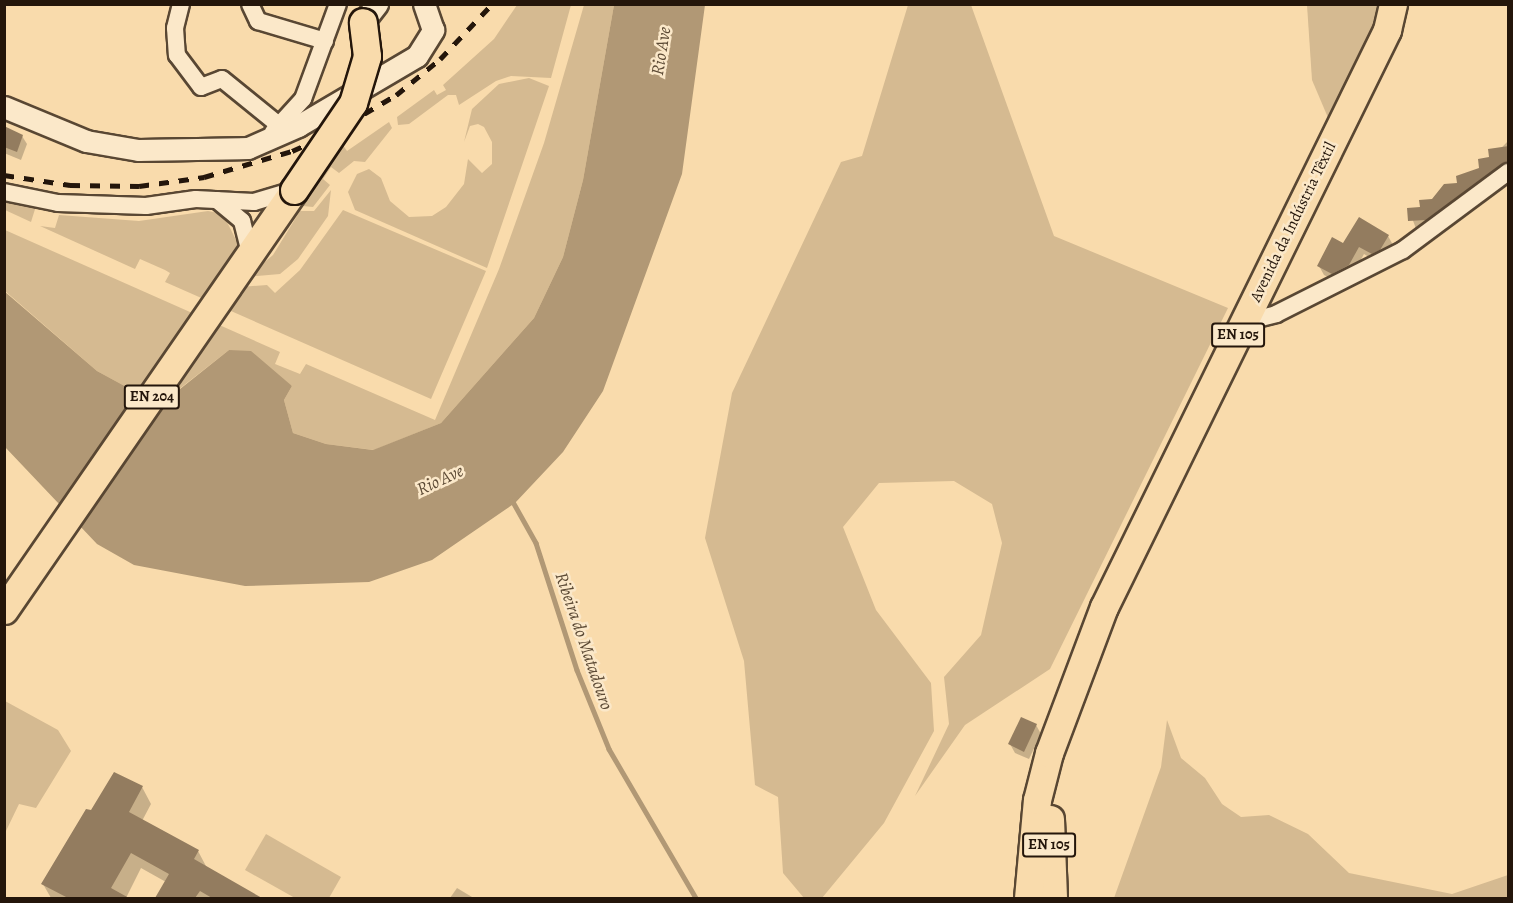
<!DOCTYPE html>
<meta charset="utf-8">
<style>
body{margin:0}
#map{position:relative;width:1513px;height:903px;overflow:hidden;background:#f9dbac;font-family:Alegreya,serif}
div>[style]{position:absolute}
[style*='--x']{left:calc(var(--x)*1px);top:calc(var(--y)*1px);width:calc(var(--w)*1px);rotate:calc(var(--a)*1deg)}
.green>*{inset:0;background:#d5ba91}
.water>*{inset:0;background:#b19875}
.shadow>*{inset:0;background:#0003}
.stream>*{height:4.5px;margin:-2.25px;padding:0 2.25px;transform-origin:2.25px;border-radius:2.25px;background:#b19875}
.building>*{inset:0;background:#937c5f}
.roads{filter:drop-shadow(2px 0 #594733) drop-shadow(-2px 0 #594733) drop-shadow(0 2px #594733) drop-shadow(0 -2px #594733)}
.minor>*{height:16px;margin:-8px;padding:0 8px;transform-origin:8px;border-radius:8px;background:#fbe8c9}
.tertiary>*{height:21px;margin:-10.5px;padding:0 10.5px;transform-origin:10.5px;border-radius:10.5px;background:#fbe8c9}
.primary>*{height:27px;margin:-13.5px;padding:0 13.5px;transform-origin:13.5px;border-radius:13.5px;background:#f9dbac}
.rail>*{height:4.5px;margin-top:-2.25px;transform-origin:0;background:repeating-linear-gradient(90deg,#24160b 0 10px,transparent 0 20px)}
.bridges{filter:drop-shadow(2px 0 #24160b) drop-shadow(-2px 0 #24160b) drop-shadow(0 2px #24160b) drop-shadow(0 -2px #24160b)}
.primary-bridge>*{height:27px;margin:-13.5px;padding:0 13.5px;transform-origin:13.5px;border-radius:13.5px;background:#f9dbac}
span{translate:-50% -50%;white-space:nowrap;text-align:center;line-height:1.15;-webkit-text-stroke:5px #fbe8c9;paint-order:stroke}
.shield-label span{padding:2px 4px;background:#fbe8c9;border:2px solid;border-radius:4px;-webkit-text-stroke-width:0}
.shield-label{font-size:15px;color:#24160b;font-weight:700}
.street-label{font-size:16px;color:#24160b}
.water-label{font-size:18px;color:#5c4a35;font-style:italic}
.frame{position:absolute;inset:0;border:6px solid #24160b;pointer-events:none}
</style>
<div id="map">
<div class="green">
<div style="clip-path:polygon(517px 5px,571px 5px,551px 78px,511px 76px,496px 81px,459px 105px,456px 95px,448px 95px,409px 124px,398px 125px,397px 117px,434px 90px,437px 95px,446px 90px,443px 85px,494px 39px)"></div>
<div style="clip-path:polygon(584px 5px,614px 5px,583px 180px,563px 257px,534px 318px,441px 423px,374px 450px,326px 444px,293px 433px,284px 400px,292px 386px,229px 350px,169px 397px,132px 390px,97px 371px,5px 291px,5px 230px,280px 352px,275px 364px,300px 374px,306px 364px,435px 420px,499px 269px,544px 143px)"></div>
<div style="clip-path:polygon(908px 5px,971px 5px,1054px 236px,1228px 308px,1050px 669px,965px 725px,915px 796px,949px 724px,944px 677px,981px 635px,1002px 543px,992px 504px,954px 481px,879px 483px,843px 527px,876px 610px,931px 683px,934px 731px,884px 823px,822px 898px,804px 898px,783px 873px,778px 797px,755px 785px,744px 661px,705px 538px,732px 393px,841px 162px,862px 156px)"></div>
<div style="clip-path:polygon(1307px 5px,1382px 5px,1329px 120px,1312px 80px)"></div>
<div style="clip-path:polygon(529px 78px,549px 86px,487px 268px,355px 210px,348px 192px,357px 174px,369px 169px,381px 178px,390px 201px,409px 217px,432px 216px,446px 207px,464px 184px,468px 159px,482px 173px,492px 164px,492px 142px,484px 127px,478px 124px,470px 126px,464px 142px,472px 109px,499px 84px)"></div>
<div style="clip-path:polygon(389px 122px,392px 128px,365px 162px,354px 161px,339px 173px,331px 167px,323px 179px,330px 185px,313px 207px,303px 206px,301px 201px,340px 141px,347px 151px)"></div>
<div style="clip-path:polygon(331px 190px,328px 216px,298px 259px,280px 274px,247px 277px,273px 255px,300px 211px,314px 211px)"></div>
<div style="clip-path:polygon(5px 199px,36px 206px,31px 222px,5px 210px)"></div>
<div style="clip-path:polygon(343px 210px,486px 271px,431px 399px,165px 282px,170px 273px,165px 270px,140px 259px,135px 269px,40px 226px,55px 228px,59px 215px,139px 221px,208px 211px,218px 213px,225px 218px,237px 242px,240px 287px,267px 285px,275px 293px,300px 270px)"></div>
<div style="clip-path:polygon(5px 701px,58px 730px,71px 751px,36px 808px,19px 804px,5px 833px)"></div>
<div style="clip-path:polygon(1167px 720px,1181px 758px,1205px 778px,1222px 804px,1241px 817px,1269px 815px,1308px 834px,1349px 873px,1452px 894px,1508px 875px,1508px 898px,1114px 898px,1161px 767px)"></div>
<div style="clip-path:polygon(266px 834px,341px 877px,329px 898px,295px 898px,245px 870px)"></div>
</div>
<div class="water">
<div style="clip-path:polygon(614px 5px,705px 5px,682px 174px,603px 391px,563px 452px,515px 503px,432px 560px,369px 582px,245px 586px,134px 565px,97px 544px,5px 447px,4px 291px,97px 371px,132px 390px,170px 397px,229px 350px,251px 351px,292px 386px,284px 400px,293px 433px,326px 444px,373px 450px,441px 423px,534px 318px,563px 257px,583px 180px)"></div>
</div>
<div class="shadow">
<div style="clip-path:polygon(4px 127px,22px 136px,27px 144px,21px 160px,4px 153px)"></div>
<div style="clip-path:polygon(1508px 141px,1508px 179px,1418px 234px,1409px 210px,1421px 209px,1481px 169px)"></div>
<div style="clip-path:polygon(1388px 236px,1393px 245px,1385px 258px,1377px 262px,1364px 254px,1353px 274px,1338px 282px,1324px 275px,1319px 266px,1344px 245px)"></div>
<div style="clip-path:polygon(1022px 719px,1036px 725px,1041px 734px,1029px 759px,1015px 753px,1010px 744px)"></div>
<div style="clip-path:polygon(142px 787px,151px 804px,142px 821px,198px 851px,207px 868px,258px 898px,157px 898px,166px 882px,141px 868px,126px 898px,51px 898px,43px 884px,92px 812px)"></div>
<div style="clip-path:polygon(457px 888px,472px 897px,473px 898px,450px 898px)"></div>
</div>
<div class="stream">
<div style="--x:512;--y:500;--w:49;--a:60.8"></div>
<div style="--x:536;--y:543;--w:133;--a:72.1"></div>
<div style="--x:577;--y:670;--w:85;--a:67.9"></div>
<div style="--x:609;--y:749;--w:173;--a:59.7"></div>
</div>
<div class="building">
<div style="clip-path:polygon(4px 126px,23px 135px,17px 152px,4px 147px)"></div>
<div style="clip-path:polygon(1509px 146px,1509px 161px,1426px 220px,1408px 221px,1407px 208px,1420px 207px,1419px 200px,1432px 199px,1444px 184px,1457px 183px,1456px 176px,1479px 168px,1478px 159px,1489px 157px,1488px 149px)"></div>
<div style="clip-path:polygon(1359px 217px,1389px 235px,1380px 250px,1372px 254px,1359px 247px,1349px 265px,1332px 274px,1317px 266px,1332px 237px,1343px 243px)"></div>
<div style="clip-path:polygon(1021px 717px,1037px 724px,1024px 752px,1008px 744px)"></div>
<div style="clip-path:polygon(114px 772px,143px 786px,129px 812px,199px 850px,194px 859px,262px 898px,212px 898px,200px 891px,195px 898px,155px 898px,169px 874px,131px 853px,111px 888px,129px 898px,68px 898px,41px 884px,86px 809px,91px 810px)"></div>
</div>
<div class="roads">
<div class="minor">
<div style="--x:181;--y:4;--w:25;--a:104"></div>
<div style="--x:175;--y:28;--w:27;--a:86"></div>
<div style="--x:177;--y:55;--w:40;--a:53"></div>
<div style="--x:201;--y:87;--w:22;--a:-21"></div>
<div style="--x:222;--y:79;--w:75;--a:39"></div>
<div style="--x:250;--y:4;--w:19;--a:65"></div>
<div style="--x:258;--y:21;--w:70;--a:16.6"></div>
<div style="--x:273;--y:132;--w:45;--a:-47.7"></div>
<div style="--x:303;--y:99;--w:101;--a:-69.8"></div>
<div style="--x:4;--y:192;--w:55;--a:11.5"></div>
<div style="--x:58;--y:203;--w:88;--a:2"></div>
<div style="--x:146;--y:206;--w:50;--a:-8"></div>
<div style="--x:196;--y:199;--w:58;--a:3"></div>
<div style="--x:254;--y:202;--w:42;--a:-16.7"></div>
<div style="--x:217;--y:200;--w:33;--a:40"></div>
<div style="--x:242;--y:221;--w:34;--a:76"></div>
<div style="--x:1245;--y:322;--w:32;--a:-14"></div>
<div style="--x:1276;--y:314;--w:142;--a:-26.7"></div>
<div style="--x:1403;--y:250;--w:131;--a:-36.6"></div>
</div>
<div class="tertiary">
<div style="--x:363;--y:22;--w:23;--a:-52"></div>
<div style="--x:4;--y:107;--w:89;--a:22.5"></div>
<div style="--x:86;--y:141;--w:53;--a:9.8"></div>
<div style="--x:138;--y:150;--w:110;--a:-1"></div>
<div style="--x:248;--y:148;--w:55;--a:-23.7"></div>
<div style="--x:298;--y:126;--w:138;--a:-30.5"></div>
<div style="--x:417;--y:56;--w:31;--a:-58"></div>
<div style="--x:433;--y:30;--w:28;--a:-109"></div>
</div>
<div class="primary">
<div style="--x:4;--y:610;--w:510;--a:-55.38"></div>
<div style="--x:1050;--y:819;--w:79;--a:87.8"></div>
<div style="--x:1028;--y:898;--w:98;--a:-84.8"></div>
<div style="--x:1037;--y:800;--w:49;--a:-75.7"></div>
<div style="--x:1049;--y:753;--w:156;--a:-69.4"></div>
<div style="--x:1104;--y:607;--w:643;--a:-63.87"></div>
<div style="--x:1387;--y:30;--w:27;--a:-77"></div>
</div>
</div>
<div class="rail">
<div style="--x:4;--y:175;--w:67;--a:8.6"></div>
<div style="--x:70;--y:185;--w:69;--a:0.8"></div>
<div style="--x:139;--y:186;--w:66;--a:-7.9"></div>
<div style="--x:204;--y:177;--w:92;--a:-16.5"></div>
<div style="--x:292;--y:151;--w:42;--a:-24.1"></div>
<div style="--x:330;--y:134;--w:77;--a:-30.6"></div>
<div style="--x:396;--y:95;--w:57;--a:-39.3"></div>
<div style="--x:440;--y:59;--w:76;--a:-46.6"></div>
</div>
<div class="bridges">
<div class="primary-bridge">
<div style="--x:294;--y:190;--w:105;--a:-55.9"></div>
<div style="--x:353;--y:103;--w:49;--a:-73.4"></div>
<div style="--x:367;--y:56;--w:34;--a:-97"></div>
</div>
</div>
<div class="shield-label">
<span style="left:1238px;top:335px">EN 105</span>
<span style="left:152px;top:397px">EN 204</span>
<span style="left:1049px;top:845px">EN 105</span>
</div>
<div class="street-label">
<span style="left:1293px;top:222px;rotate:-64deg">Avenida da Indústria Têxtil</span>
</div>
<div class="water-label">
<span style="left:661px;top:51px;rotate:-81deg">Rio Ave</span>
<span style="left:440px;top:480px;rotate:-25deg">Rio Ave</span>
<span style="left:584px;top:641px;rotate:71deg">Ribeira do Matadouro</span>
</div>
<div class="frame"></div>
</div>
